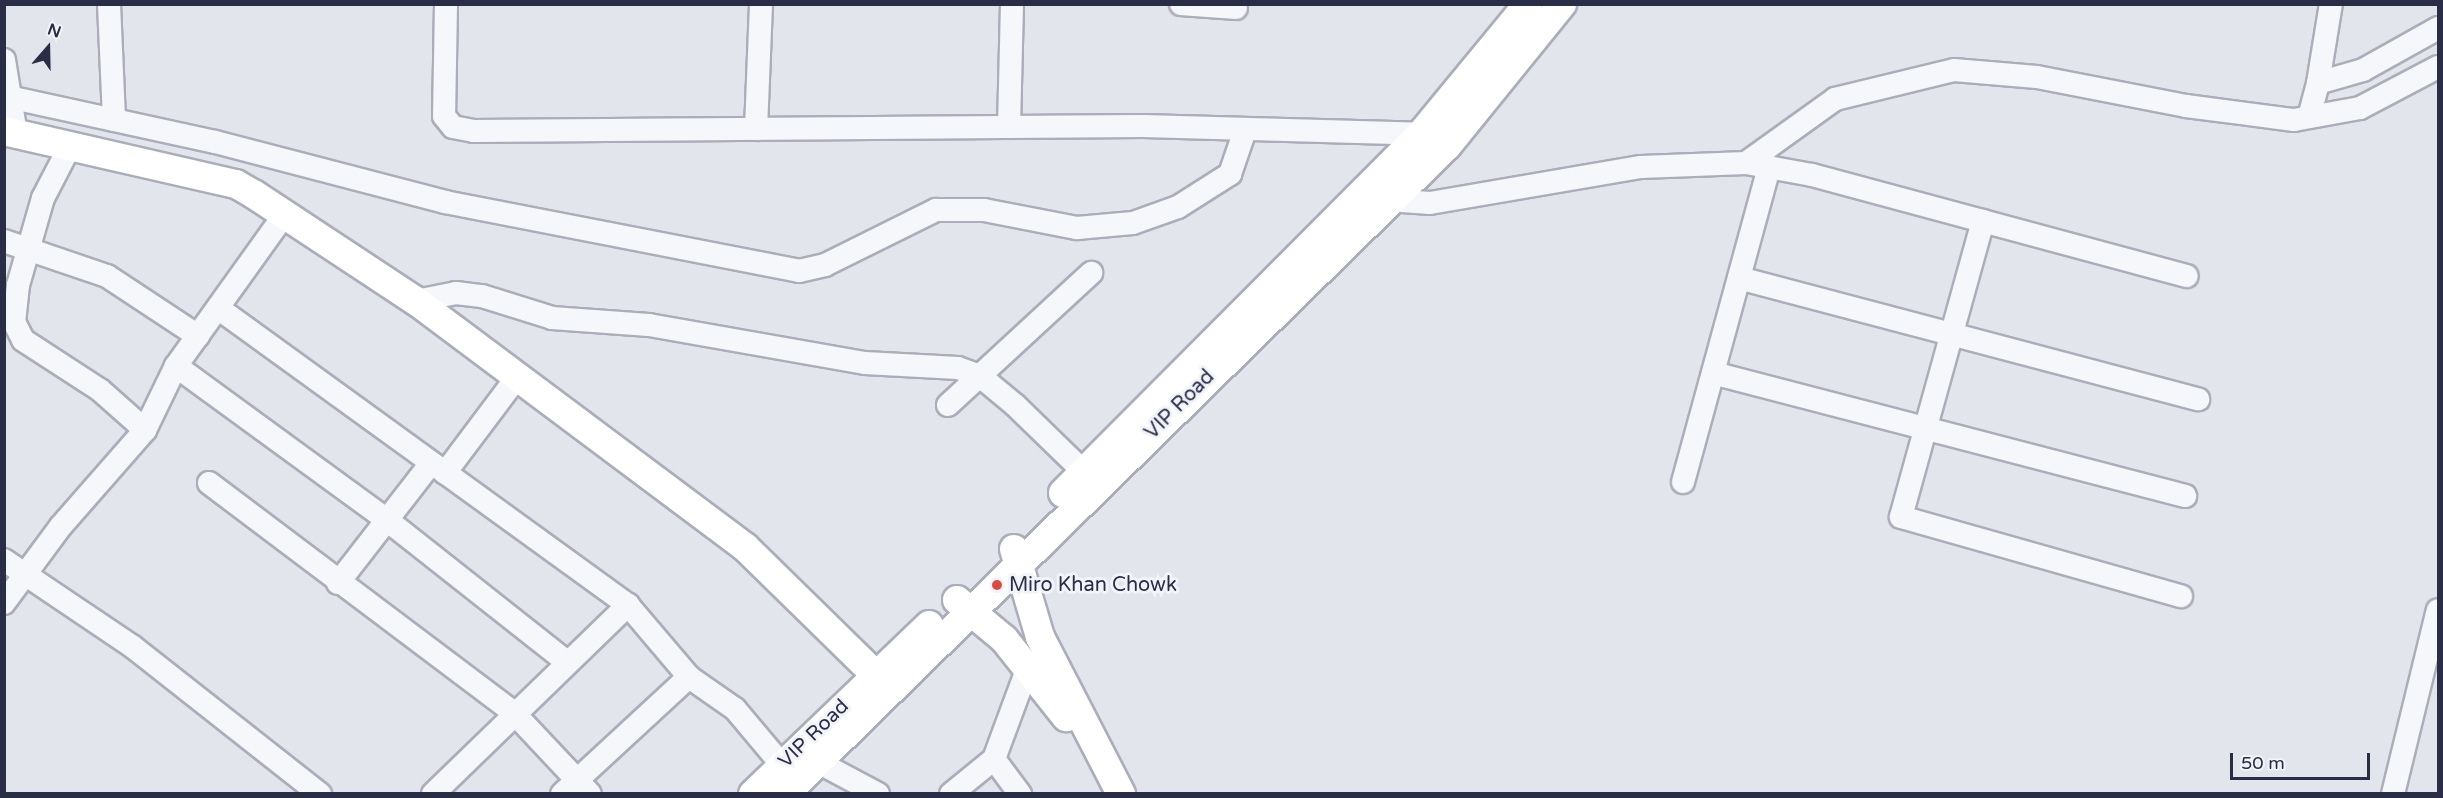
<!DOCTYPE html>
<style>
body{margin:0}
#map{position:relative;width:2443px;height:798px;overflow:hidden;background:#e3e5ec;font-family:"Varela Round",sans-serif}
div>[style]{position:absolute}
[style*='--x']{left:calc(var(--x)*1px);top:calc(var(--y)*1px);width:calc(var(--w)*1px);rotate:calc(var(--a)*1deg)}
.roads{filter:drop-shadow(2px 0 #abaeba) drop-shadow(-2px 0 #abaeba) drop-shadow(0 2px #abaeba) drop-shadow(0 -2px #abaeba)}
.minor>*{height:22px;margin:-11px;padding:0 11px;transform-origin:11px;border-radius:11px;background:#f6f7fa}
.major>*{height:28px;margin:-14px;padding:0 14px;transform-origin:14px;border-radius:14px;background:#fff}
.dots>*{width:16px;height:16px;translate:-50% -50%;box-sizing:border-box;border:3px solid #f3f4f9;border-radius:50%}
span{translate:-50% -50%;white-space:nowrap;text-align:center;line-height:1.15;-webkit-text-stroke:6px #f3f4f9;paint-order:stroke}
.street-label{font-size:20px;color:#292d46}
.poi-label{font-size:20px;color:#292d46}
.left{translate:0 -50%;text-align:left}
.frame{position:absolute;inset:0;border:6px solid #292d46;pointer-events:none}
.north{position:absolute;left:18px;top:18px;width:60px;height:60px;-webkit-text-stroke:4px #f3f4f9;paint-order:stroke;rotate:20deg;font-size:16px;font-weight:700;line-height:24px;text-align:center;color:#292d46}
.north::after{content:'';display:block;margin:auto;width:21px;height:27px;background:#292d46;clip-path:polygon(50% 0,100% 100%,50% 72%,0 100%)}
.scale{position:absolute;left:2230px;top:753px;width:140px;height:27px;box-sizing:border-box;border:3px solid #292d46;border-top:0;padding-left:8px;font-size:18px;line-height:21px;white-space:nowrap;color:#292d46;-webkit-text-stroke:4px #f3f4f9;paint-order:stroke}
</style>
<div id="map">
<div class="roads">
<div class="minor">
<div style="--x:109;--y:4;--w:116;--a:87.5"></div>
<div style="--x:446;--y:4;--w:112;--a:91"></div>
<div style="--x:444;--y:116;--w:14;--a:51"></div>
<div style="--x:453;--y:127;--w:20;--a:11"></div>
<div style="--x:473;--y:131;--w:670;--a:-0.43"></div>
<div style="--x:1143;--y:126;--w:278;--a:1.6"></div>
<div style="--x:1181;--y:4;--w:55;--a:4.2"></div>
<div style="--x:4;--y:60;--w:75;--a:80.8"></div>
<div style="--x:2318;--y:83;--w:80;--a:-80.7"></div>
<div style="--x:4;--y:96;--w:216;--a:12.3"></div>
<div style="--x:215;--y:142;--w:238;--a:14.6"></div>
<div style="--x:445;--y:202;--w:361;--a:11"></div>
<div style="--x:799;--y:271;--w:27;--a:-13"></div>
<div style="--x:825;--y:265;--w:124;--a:-26.4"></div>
<div style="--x:936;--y:210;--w:48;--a:0"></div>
<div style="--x:984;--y:210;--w:95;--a:11"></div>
<div style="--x:1077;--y:228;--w:56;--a:-5.1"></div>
<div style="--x:1133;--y:223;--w:48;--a:-19.6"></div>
<div style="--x:1178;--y:207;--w:62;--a:-32.4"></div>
<div style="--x:1230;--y:174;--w:43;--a:-71.1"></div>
<div style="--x:2309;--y:117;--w:35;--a:-75"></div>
<div style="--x:2318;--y:83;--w:47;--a:-16.1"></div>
<div style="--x:2363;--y:70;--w:86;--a:-29.2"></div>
<div style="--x:1009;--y:127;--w:123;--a:-88.6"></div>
<div style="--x:756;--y:129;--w:125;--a:-87.7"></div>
<div style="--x:70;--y:146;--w:59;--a:117.4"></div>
<div style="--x:43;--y:198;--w:91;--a:106"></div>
<div style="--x:18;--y:285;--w:37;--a:96"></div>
<div style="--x:14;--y:322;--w:20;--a:63"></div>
<div style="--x:23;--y:340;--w:92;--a:33"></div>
<div style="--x:100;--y:390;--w:60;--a:41.6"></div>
<div style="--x:1746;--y:163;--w:110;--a:-35.7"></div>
<div style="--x:1835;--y:99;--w:122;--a:-13.7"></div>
<div style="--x:1954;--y:70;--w:83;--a:4.8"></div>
<div style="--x:2037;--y:77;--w:152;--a:11"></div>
<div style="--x:2186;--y:106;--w:109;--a:7.4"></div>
<div style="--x:2294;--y:120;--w:67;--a:-10.3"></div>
<div style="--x:2360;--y:108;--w:88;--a:-27.7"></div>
<div style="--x:1381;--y:195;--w:9;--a:36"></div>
<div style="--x:1388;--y:200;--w:42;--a:4.1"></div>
<div style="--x:1430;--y:203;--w:214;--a:-9.7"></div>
<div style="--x:1641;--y:167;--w:105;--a:-2.2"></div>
<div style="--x:1746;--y:163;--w:67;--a:10.3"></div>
<div style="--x:1812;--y:175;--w:388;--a:15.1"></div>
<div style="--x:1983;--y:221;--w:307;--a:105.5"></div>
<div style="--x:1901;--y:517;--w:291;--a:15.8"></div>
<div style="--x:4;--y:241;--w:109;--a:18.8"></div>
<div style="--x:107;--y:276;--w:109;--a:33.4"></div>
<div style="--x:1739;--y:278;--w:475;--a:14.8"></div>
<div style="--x:416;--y:301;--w:41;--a:-11.3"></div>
<div style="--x:456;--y:293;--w:26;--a:7"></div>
<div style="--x:482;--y:296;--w:73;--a:17.4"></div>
<div style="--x:552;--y:318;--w:97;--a:4.1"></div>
<div style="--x:649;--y:325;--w:219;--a:10"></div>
<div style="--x:865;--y:363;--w:93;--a:3.1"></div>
<div style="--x:958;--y:368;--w:23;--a:20"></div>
<div style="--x:980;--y:376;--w:45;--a:39.6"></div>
<div style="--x:1015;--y:405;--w:96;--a:44.2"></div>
<div style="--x:218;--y:308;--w:506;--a:35.92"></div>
<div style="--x:628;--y:605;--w:94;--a:49.7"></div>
<div style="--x:689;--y:677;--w:56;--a:34.8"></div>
<div style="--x:735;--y:709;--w:73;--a:50"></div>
<div style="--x:176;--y:366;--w:261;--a:36.1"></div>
<div style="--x:387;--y:520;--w:229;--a:38.3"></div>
<div style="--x:1713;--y:373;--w:488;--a:14.6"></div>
<div style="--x:948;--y:405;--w:195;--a:-42.7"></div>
<div style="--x:445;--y:473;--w:120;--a:-53.1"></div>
<div style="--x:1683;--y:482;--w:327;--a:-74.7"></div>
<div style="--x:209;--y:483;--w:381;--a:37"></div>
<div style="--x:513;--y:712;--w:112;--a:46.8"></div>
<div style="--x:4;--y:560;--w:156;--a:34"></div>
<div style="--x:133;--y:647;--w:238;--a:38.2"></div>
<div style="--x:338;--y:583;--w:152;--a:-52.2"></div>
<div style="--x:4;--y:603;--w:96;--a:-53.5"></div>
<div style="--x:61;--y:526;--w:128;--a:-48.8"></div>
<div style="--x:145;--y:430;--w:71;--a:-64.2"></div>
<div style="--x:176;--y:366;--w:186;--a:-54.4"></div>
<div style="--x:994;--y:759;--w:44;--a:53.4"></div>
<div style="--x:818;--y:762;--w:68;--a:28.1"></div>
<div style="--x:433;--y:794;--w:272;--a:-44.1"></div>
<div style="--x:562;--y:794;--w:173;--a:-42.7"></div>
<div style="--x:951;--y:794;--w:55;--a:-39.1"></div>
<div style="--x:994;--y:759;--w:98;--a:-69.7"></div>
<div style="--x:2393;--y:794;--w:189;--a:-76.3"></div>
</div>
<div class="major">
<div style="--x:4;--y:131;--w:238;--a:12.9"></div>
<div style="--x:236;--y:184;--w:22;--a:30"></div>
<div style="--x:255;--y:195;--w:193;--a:33.4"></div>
<div style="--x:416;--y:301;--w:411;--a:36.8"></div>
<div style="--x:745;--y:547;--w:203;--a:44.4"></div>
<div style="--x:1063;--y:493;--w:507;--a:-45.08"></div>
<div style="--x:1421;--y:134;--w:168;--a:-50.5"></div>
<div style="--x:1014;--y:549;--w:92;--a:73.5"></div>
<div style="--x:1040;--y:637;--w:177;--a:62.7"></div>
<div style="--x:957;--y:600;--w:61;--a:39.7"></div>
<div style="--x:1004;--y:639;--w:100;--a:51.5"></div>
<div style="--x:753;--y:794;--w:244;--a:-43.8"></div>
<div style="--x:785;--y:794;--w:926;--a:-44.39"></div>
<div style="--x:1447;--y:146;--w:183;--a:-51"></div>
</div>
</div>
<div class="dots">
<div style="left:997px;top:585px;background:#d84c41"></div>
</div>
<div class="street-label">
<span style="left:1180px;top:405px;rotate:-45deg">VIP Road</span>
<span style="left:814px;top:734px;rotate:-44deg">VIP Road</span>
</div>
<div class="poi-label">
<span class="left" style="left:1009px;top:585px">Miro Khan Chowk</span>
</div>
<div class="frame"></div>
<div class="north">N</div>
<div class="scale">50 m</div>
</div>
